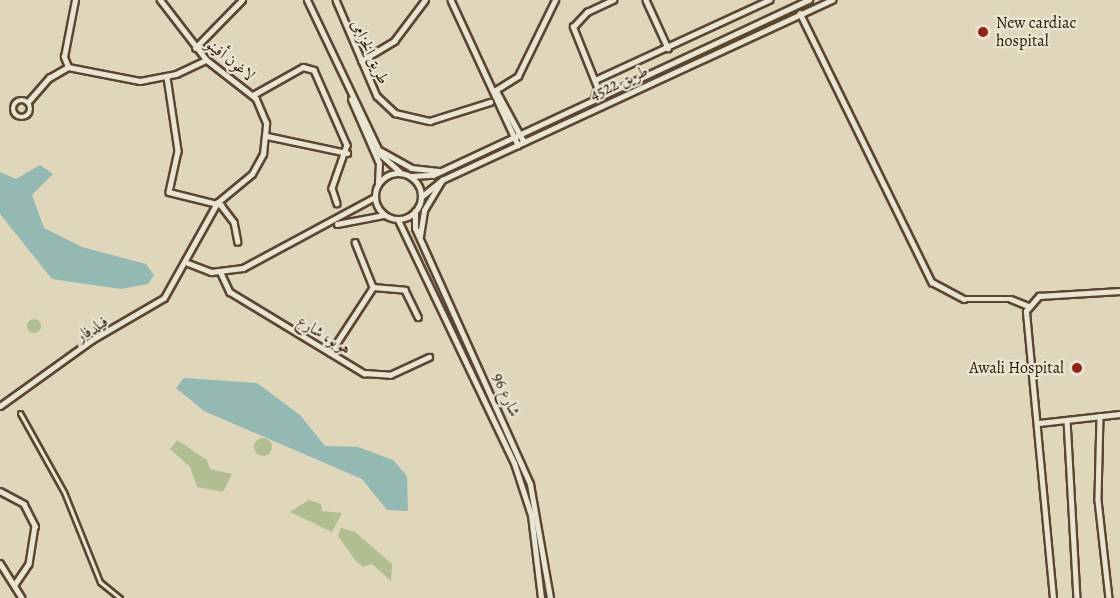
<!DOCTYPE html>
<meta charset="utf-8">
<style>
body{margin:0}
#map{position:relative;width:1120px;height:598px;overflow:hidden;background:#dfd6bc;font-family:Alegreya,Amiri,serif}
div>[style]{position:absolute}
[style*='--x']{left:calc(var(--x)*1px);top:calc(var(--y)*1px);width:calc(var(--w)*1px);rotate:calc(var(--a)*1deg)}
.green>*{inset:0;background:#b0be92}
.round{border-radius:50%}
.water>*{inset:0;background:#93b9b2}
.roads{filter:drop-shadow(2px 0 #5a4530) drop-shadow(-2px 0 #5a4530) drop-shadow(0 2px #5a4530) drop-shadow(0 -2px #5a4530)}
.pedestrian>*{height:3px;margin:-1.5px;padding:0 1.5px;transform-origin:1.5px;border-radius:1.5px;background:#eae4d3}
.minor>*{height:4.5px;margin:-2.25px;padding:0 2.25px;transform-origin:2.25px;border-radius:2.25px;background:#eae4d3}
.minor>.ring{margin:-2.25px;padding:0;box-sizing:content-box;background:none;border:4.5px solid #eae4d3;border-radius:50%}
.tertiary>*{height:5px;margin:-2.5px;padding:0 2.5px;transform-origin:2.5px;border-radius:2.5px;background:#eae4d3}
.tertiary>.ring{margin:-2.5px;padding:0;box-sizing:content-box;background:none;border:5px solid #eae4d3;border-radius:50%}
.dots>*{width:16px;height:16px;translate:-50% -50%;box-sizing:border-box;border:3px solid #eae4d3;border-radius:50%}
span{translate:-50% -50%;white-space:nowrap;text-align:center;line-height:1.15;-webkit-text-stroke:4.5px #eae4d3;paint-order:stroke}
.poi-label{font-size:16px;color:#2d1501}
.left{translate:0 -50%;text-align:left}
.right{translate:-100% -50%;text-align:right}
.street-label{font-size:16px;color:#2d1501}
</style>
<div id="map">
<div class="green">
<div class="round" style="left:27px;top:319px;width:14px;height:14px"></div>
<div class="round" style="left:254px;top:438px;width:18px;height:18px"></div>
<div style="clip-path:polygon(177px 440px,207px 460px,210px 469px,232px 474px,223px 492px,197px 487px,190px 467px,170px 449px)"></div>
<div style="clip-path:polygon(309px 500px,321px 504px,322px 511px,342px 513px,332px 532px,290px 512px)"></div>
<div style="clip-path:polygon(341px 528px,355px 532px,392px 564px,391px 581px,372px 564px,363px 567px,355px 560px,338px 536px)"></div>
</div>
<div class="water">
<div style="clip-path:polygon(40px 165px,53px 174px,32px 195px,44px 228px,82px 247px,146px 264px,154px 275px,148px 284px,121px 289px,52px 279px,0 214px,0 172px,16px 179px)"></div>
<div style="clip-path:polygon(184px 378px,257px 383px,300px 415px,325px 446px,358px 447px,393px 460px,407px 476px,408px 511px,387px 510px,362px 479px,204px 411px,176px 388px)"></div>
</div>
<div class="roads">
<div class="pedestrian">
<div style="--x:20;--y:413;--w:90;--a:60.9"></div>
<div style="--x:64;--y:492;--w:97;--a:68.2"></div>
<div style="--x:100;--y:582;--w:26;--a:39"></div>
</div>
<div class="minor">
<div style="--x:336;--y:0;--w:104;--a:66.9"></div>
<div style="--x:377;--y:96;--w:25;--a:43"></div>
<div style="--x:395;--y:113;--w:36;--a:13"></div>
<div style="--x:430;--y:121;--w:63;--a:-17.6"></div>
<div style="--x:451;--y:0;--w:160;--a:65.2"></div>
<div style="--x:646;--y:0;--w:53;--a:65.4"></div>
<div style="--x:800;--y:13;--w:300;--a:63.9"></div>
<div style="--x:932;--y:282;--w:36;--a:28"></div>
<div style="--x:964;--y:299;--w:47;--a:0"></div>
<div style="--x:1011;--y:299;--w:18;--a:22"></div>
<div style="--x:195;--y:48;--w:67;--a:-45.6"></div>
<div style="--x:361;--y:61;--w:39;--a:-31"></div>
<div style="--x:394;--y:41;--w:51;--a:-52.9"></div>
<div style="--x:68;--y:67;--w:11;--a:-112"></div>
<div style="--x:64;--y:57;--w:58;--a:-79.1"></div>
<div style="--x:167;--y:77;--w:75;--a:81.5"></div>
<div style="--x:178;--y:151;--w:42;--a:102.4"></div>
<div style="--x:169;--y:192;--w:54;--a:14"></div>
<div style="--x:221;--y:205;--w:21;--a:53"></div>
<div style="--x:234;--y:222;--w:20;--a:79"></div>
<div style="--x:595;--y:80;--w:192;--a:-24.7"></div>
<div style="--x:496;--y:90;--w:26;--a:-32"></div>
<div style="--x:518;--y:76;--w:85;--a:-64"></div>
<div style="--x:496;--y:90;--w:59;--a:61.7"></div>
<div style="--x:253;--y:95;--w:57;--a:-29.2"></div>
<div style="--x:303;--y:67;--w:11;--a:15"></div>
<div style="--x:314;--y:70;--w:82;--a:66.3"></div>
<div style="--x:347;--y:145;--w:46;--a:109.2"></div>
<div style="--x:332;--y:188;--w:16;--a:72"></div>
<div style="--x:594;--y:98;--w:11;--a:-75"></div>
<div style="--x:597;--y:87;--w:65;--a:-111.8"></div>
<div style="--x:573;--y:27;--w:21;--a:-47"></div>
<div style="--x:587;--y:12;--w:29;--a:-25"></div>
<div class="ring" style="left:13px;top:100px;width:13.5px;height:13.5px"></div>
<div style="--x:28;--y:102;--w:32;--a:-49"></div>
<div style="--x:49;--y:78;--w:22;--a:-30"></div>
<div style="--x:68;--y:67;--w:73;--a:11"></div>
<div style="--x:140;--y:81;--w:37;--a:-11"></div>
<div style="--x:176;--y:74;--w:33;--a:-25"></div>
<div style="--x:267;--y:136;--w:82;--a:12"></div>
<div style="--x:411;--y:176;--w:22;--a:-3"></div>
<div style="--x:433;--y:175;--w:415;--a:-25"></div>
<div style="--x:421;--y:197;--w:27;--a:-39"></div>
<div style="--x:442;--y:180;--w:430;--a:-24.8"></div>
<div style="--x:337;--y:224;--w:48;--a:-10.8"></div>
<div style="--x:355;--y:242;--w:48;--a:68.2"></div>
<div style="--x:188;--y:263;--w:25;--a:21"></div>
<div style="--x:211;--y:272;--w:32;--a:-7"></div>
<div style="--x:243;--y:268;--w:150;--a:-28.3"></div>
<div style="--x:221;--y:273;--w:21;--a:65"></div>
<div style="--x:230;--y:292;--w:157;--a:31.2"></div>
<div style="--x:364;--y:373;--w:26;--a:4"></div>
<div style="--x:390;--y:375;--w:43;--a:-24.8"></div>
<div style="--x:330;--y:353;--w:79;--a:-56.9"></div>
<div style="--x:373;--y:287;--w:32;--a:5"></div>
<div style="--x:405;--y:290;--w:30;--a:64"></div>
<div style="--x:0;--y:406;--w:113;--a:-35.7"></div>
<div style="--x:92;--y:340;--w:83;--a:-30.3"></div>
<div style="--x:164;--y:298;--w:109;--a:-60.8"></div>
<div style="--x:217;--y:203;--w:45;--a:-39.6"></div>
<div style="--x:252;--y:174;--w:23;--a:-61"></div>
<div style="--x:263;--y:154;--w:31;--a:-84"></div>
<div style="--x:266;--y:123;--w:26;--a:-113"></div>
<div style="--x:256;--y:99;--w:63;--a:-142"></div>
<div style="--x:206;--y:60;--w:76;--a:-127.5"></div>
<div style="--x:1100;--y:416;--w:84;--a:91.4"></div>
<div style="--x:1098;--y:500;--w:99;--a:83.6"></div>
<div style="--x:1067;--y:420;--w:178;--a:86.8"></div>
<div style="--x:1039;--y:423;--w:81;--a:-6.3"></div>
<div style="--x:0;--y:491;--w:27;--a:28"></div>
<div style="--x:24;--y:504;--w:25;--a:63"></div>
<div style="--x:35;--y:526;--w:38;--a:99"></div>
<div style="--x:29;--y:564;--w:25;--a:124"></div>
<div style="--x:0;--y:563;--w:41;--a:57.8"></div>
<div style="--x:1053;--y:598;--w:288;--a:-95.4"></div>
<div style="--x:1026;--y:311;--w:20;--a:-49"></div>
<div style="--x:1039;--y:296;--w:81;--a:-3.5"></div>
</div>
<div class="tertiary">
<div style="--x:307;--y:0;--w:172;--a:64.5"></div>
<div style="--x:381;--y:155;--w:25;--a:42"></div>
<div style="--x:351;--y:99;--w:70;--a:66.4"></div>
<div style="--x:379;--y:163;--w:20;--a:93"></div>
<div style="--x:379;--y:150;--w:37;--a:29"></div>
<div style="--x:411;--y:168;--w:30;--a:6"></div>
<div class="ring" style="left:375px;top:173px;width:41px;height:41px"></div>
<div style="--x:415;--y:211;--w:17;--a:90"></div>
<div style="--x:415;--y:228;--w:281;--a:65.8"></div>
<div style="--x:530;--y:484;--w:116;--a:80"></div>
<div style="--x:398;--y:220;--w:269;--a:64.5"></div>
<div style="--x:514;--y:463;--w:55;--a:71.9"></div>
<div style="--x:531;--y:515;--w:84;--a:83.1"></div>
<div style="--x:420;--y:236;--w:26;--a:-81"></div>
<div style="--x:424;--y:210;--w:35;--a:-59"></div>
</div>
</div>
<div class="dots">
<div style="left:983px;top:32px;background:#8f2418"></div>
<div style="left:1077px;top:368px;background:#8f2418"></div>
</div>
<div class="poi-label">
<span class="left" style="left:996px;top:32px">New cardiac<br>hospital</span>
<span class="right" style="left:1064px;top:368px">Awali Hospital</span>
</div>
<div class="street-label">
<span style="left:370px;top:52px;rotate:65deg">طريق الخزامى</span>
<span style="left:230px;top:60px;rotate:39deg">لاغون أفينو</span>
<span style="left:619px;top:83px;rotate:-25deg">طريق 4522</span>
<span style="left:92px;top:329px;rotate:-32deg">فيلدفار</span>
<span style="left:324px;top:335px;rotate:31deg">هوبو، شارع</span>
<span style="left:506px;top:395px;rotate:65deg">شارع 96</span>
</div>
</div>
